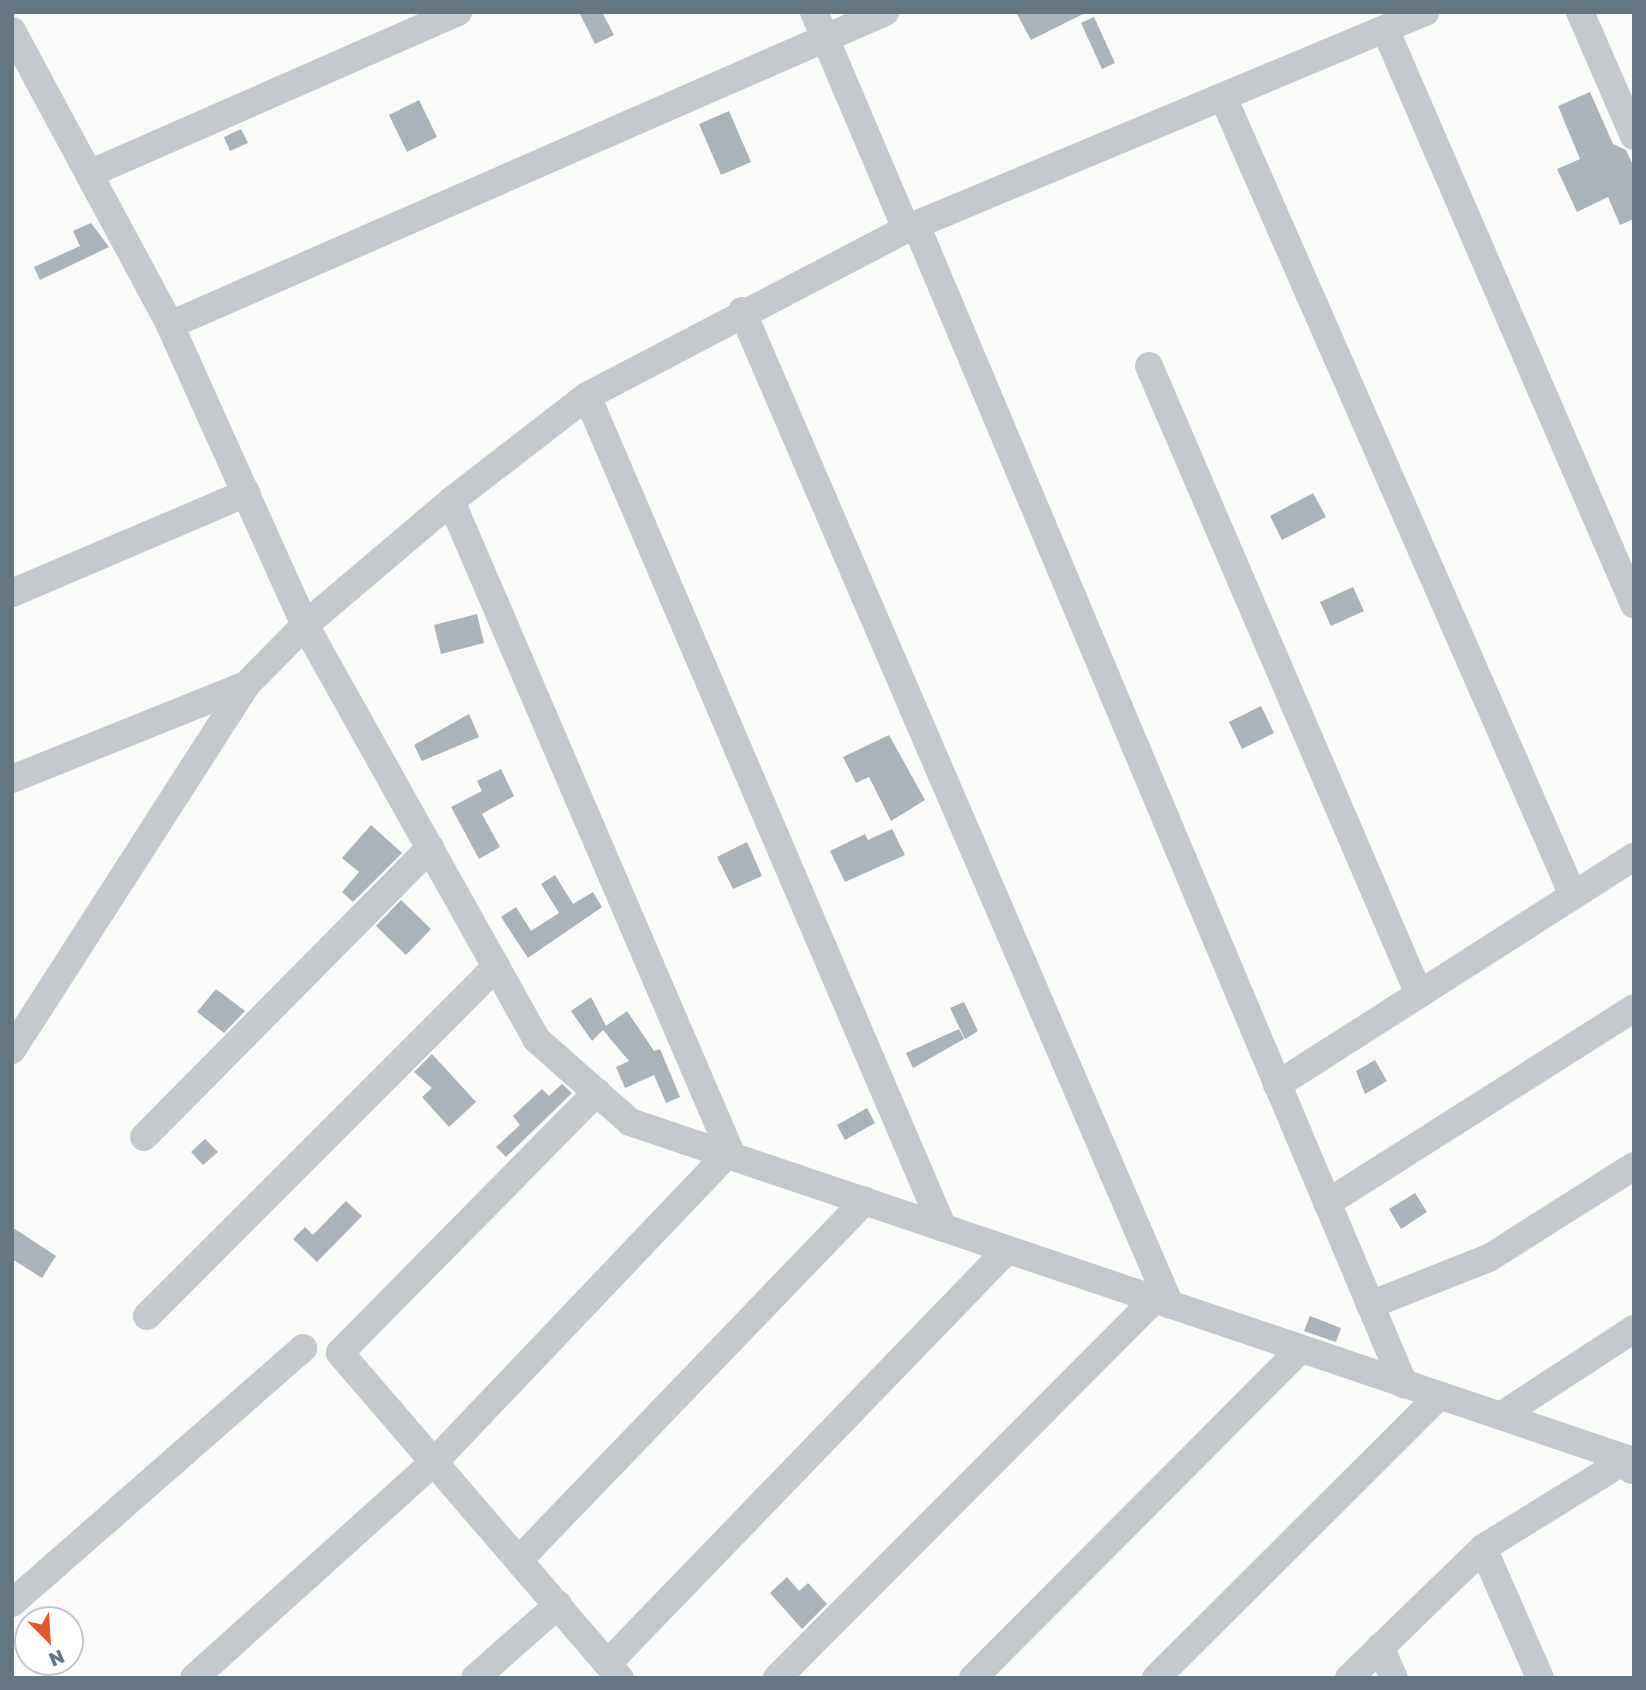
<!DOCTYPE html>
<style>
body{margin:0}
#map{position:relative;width:1646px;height:1690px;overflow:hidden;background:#fafaf8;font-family:"Golos Text",sans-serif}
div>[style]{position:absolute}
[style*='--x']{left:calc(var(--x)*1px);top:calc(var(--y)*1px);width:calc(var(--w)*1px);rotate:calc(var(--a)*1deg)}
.building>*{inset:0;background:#aab3b9}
.minor>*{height:28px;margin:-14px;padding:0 14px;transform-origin:14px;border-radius:14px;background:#c3c8cc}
span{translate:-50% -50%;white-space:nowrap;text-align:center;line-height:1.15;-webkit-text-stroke:7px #fff;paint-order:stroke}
.frame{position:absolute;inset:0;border:14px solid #657683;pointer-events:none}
.north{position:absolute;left:14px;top:1606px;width:70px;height:70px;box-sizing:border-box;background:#fff;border:2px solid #c1c8cd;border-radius:50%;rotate:156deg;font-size:19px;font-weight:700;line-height:28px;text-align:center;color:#657683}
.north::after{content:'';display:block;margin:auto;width:24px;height:32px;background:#e4572e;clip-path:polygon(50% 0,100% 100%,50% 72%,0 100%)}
</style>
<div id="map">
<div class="building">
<div style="clip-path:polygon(579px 12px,602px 12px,614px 35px,595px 44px)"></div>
<div style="clip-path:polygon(1016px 12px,1087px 12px,1031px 40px)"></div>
<div style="clip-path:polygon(1094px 17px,1115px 63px,1102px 69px,1081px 23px)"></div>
<div style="clip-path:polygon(1590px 92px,1613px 144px,1626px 150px,1634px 167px,1634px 219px,1620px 225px,1608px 197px,1577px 212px,1557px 169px,1580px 159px,1558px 106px)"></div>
<div style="clip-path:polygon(419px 100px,437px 137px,407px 152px,389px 115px)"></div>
<div style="clip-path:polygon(729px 111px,751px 162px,721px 175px,699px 124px)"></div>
<div style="clip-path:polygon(241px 129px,248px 143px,230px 151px,224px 137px)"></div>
<div style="clip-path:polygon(91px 223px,109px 247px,40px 280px,34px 267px,80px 246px,73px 231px)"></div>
<div style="clip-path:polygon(1313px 493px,1326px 517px,1282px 540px,1270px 516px)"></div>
<div style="clip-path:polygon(1353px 587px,1364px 611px,1331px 626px,1320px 602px)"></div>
<div style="clip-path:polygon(477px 614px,484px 643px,441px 654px,434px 625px)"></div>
<div style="clip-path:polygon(1261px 706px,1274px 733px,1242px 749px,1229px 722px)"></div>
<div style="clip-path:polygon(469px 714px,479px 737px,422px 761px,414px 745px)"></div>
<div style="clip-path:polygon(889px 735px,925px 800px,891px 821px,869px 777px,856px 783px,843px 757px)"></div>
<div style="clip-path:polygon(501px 769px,514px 796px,482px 814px,500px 847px,479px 859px,451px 807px,482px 791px,477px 781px)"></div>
<div style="clip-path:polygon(371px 825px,402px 853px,353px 902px,342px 892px,359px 872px,342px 858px)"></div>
<div style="clip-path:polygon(892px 829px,905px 855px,845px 882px,830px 851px,865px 834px,868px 840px)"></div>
<div style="clip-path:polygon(747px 842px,762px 876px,733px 889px,717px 857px)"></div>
<div style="clip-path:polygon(555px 875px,573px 904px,593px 892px,602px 907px,528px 958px,501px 917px,516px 907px,531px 931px,559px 913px,541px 884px)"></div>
<div style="clip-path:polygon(401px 900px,431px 929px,406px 955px,376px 926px)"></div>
<div style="clip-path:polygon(216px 989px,245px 1011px,224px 1033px,197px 1012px)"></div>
<div style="clip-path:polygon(591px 997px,606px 1026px,627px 1011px,654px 1051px,660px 1049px,680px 1097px,666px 1103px,654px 1075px,625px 1088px,616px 1067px,629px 1061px,603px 1030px,592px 1041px,571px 1011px)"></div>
<div style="clip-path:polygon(964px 1002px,978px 1031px,965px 1039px,950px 1008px)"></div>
<div style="clip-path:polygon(959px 1029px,964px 1039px,913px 1068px,906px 1053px)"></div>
<div style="clip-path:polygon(432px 1054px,476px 1102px,449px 1127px,422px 1097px,432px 1088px,414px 1072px)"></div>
<div style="clip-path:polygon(1375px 1060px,1387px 1081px,1365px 1094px,1356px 1071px)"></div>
<div style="clip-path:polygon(562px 1084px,572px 1093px,506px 1157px,496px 1147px,520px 1125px,513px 1116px,542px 1089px,549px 1096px)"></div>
<div style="clip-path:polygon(867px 1108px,875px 1123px,845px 1140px,837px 1125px)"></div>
<div style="clip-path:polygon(205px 1139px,218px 1152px,203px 1165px,191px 1152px)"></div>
<div style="clip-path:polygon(1415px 1193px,1427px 1212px,1401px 1229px,1389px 1209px)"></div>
<div style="clip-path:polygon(346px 1201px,362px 1216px,317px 1262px,293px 1239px,305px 1227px,313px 1235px)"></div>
<div style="clip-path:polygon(12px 1227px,56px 1256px,42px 1278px,12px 1259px)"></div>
<div style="clip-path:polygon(1310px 1316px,1341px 1328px,1336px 1342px,1304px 1331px)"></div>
<div style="clip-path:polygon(787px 1577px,799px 1591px,808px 1583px,827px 1604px,802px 1629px,770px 1593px)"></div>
</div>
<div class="minor">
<div style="--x:814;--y:12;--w:236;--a:67"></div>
<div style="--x:1580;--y:12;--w:135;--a:66.5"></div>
<div style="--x:1385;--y:29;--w:627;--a:66.59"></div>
<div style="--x:12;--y:31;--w:334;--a:61.7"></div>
<div style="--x:170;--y:325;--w:329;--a:65.8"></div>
<div style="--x:305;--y:625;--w:474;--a:60.8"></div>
<div style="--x:536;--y:1039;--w:125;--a:41.4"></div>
<div style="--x:630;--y:1122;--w:1060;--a:18.66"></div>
<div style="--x:1223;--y:97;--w:871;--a:66.32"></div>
<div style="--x:89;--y:174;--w:403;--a:-23.7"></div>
<div style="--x:916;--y:225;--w:1258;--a:67.18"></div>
<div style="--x:742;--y:311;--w:1082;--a:66.7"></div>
<div style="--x:170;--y:325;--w:781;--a:-23.64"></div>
<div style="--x:1149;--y:366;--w:684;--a:66.74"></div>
<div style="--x:587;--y:396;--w:905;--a:66.83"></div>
<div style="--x:12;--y:593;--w:255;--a:-23.1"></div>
<div style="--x:12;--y:779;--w:252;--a:-21.9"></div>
<div style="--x:12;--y:1050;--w:434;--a:-57.3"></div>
<div style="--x:246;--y:685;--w:84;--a:-45.5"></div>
<div style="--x:305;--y:625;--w:192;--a:-40.3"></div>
<div style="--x:451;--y:501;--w:172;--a:-37.7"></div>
<div style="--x:587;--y:396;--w:360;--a:-27.6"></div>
<div style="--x:906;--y:229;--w:563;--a:-22.69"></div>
<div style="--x:1277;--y:1085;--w:424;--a:-32.6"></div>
<div style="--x:597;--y:1092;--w:366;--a:134.6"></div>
<div style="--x:340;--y:1353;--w:429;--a:49.3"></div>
<div style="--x:144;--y:1137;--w:407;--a:-45.3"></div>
<div style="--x:1327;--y:1203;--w:364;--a:-32.4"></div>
<div style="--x:1370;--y:1305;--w:128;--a:-21.6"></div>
<div style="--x:1489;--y:1258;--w:172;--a:-32.4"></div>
<div style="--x:147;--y:1316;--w:494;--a:-45"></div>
<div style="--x:1502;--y:1415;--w:158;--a:-33.1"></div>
<div style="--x:1483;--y:1548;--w:142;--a:66.3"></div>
<div style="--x:519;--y:1560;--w:499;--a:-46.1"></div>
<div style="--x:12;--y:1603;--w:387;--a:-41.2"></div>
<div style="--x:1380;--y:1647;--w:34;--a:66"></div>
<div style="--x:608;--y:1663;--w:574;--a:-45.99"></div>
<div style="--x:194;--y:1678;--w:324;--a:-42"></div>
<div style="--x:435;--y:1461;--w:428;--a:-46.4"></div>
<div style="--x:730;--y:1151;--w:707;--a:-113.23"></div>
<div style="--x:475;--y:1678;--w:111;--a:-41.3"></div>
<div style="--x:777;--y:1678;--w:534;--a:-45.08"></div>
<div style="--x:973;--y:1678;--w:463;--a:-45.1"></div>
<div style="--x:1156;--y:1678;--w:400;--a:-44.9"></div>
<div style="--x:1349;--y:1678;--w:187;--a:-44.1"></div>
<div style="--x:1483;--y:1548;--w:169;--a:-31.7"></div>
<div style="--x:1627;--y:1459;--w:12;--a:66"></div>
</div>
<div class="frame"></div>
<div class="north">N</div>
</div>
